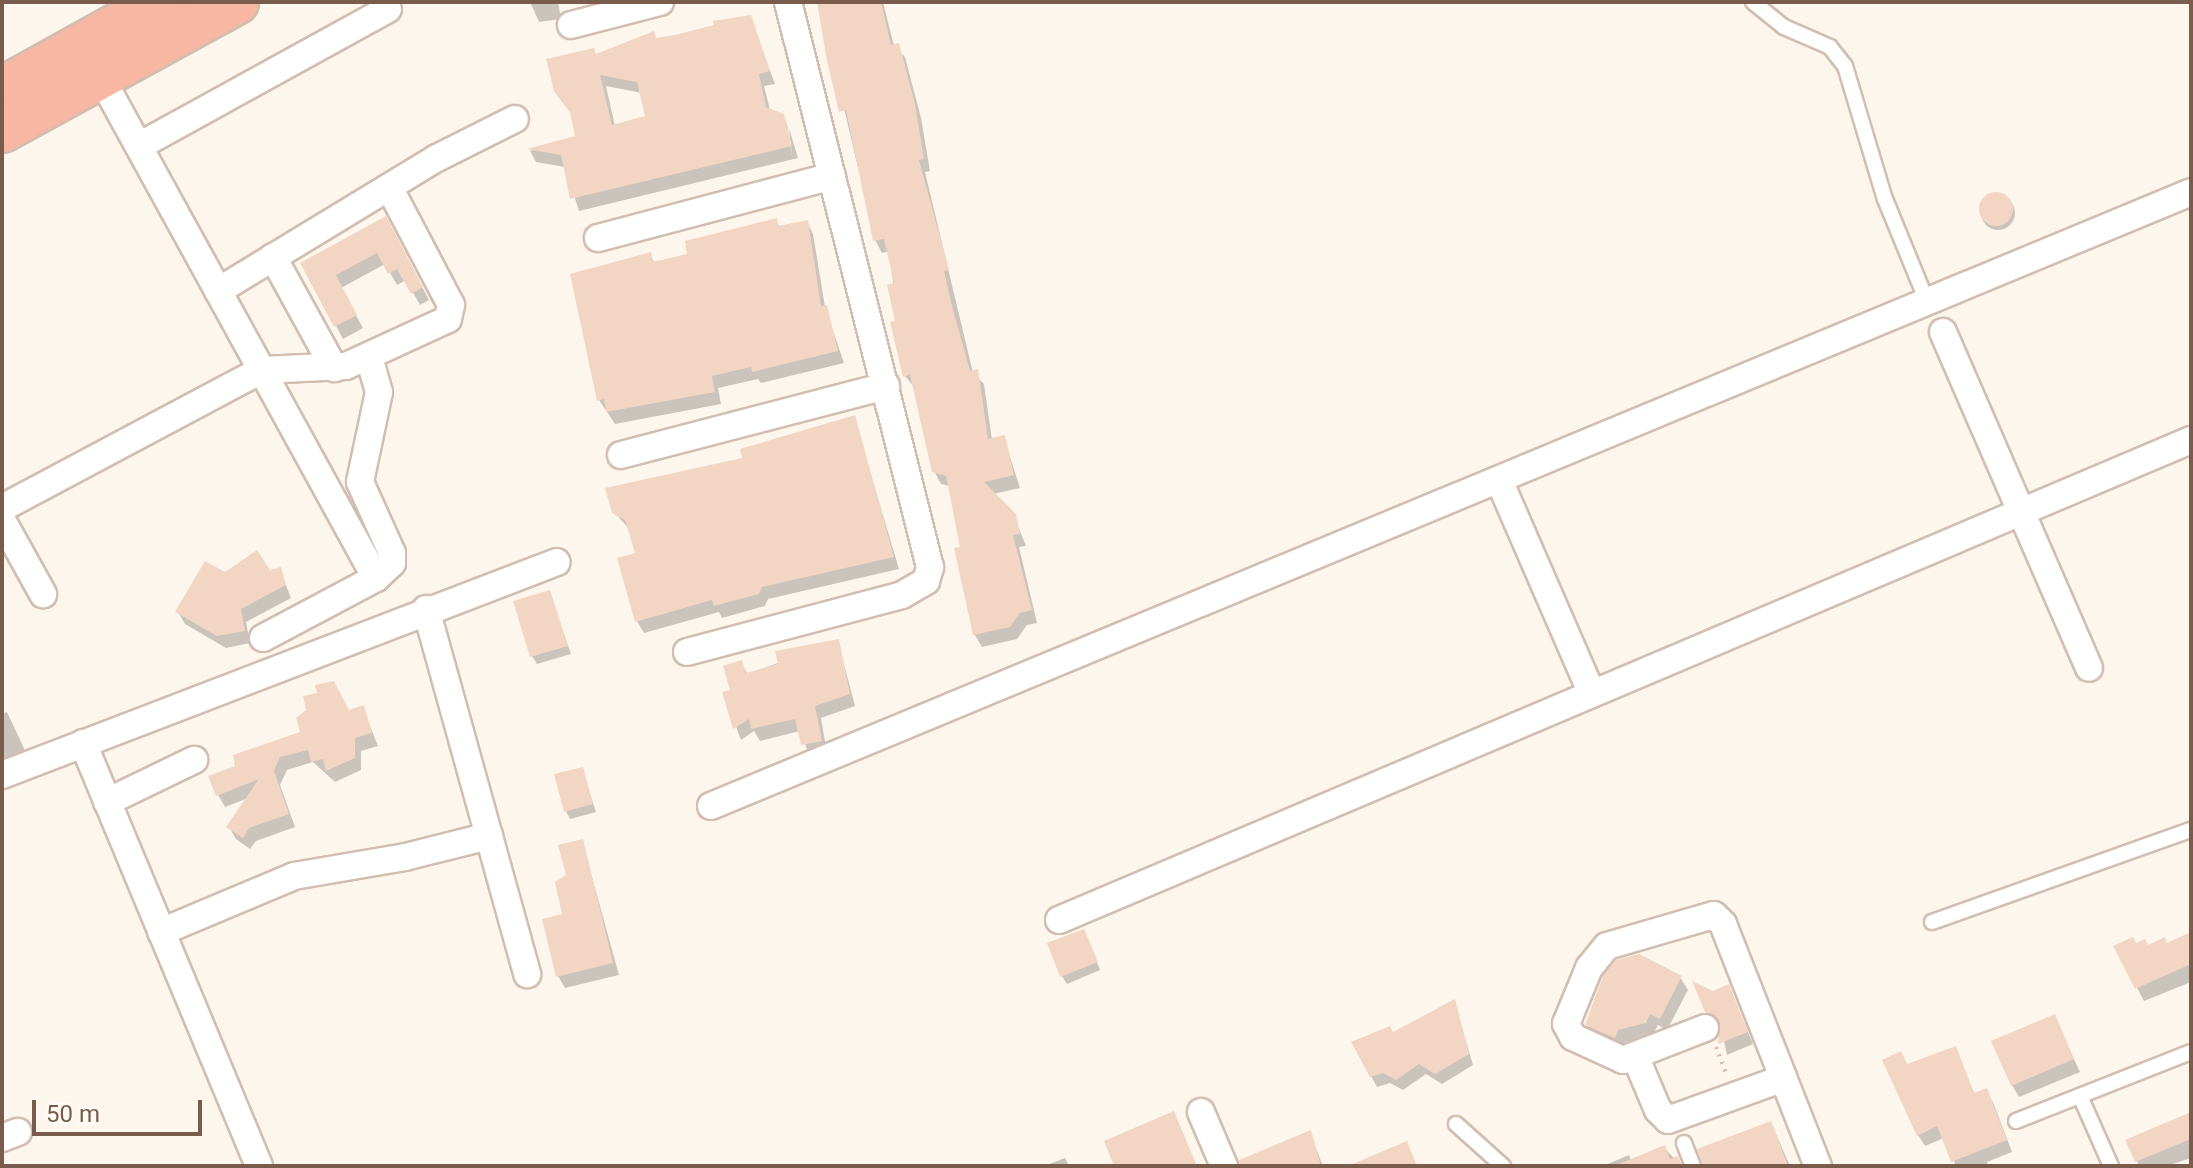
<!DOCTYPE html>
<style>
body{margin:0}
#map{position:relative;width:2193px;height:1168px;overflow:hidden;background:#fdf6ec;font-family:Roboto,sans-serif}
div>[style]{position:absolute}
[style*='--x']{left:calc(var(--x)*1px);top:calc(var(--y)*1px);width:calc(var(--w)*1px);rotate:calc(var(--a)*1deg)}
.shadow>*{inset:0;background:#0003}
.round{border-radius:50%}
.building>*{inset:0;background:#f3d5c3}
.path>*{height:4px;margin-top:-2px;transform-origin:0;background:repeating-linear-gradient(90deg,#d9b8a5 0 2px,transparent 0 8px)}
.roads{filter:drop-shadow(2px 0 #d1beb0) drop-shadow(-2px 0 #d1beb0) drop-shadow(0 2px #d1beb0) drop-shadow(0 -2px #d1beb0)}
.lane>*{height:14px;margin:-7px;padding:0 7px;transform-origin:7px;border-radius:7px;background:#fff}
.street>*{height:26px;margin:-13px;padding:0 13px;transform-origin:13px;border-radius:13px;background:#fff}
.highway>*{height:44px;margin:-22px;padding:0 22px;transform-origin:22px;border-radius:22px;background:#f7b7a3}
span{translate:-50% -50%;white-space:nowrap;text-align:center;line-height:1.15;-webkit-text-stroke:8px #fffaf3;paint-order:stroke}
.frame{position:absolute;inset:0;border:4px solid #7a5c4d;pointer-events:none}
.scale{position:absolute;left:32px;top:1100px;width:170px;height:36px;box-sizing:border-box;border:4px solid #7a5c4d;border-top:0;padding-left:10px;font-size:24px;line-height:28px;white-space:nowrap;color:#7a5c4d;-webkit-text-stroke:6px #fffaf3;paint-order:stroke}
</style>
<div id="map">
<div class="shadow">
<div style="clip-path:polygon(530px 2px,558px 2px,561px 19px,539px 22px)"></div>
<div style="clip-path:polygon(819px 2px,883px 2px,894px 46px,905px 57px,921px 118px,930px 171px,925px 172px,973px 373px,984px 384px,992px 440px,1004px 438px,1020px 488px,993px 494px,1014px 516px,1026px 546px,1019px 547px,1037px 623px,1027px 625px,1017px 639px,982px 647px,975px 635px,950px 486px,941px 484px,934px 471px,915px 388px,905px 376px,889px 251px,882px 253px,875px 240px)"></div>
<div style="clip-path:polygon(evenodd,750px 17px,775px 84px,764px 86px,770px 110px,787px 124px,792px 156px,789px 128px,798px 158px,579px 211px,565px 167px,536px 162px,530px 151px,577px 137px,596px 56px,750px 17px,606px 86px,642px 93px,648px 118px,615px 126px,606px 86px)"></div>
<div class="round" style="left:1981px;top:196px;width:34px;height:34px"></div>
<div style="clip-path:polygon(776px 220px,780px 228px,807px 222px,813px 234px,825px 307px,844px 363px,761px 383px,758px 379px,718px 388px,721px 404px,615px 424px,599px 400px,650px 255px,655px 263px,690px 255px)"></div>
<div style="clip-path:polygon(393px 231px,429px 300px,420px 305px,406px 280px,397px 285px,385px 264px,341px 288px,363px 328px,343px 339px,303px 264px)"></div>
<div style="clip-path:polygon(854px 418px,899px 569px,768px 599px,765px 606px,722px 618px,719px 612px,644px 633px,637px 621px,638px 555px,630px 530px,614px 512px)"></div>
<div style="clip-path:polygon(280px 570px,291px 598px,246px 622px,250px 643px,226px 648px,185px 624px,178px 612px,225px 574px)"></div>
<div style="clip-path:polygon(549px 592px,571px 654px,537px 664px,532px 656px)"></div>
<div style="clip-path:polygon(838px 641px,855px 706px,821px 718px,827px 753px,810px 757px,800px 731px,760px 741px,754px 731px,741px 740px,724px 694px,732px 692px,741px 663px,748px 674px)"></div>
<div style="clip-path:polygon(363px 708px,378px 746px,361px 751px,361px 770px,335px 782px,313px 762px,287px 770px,280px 785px,295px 827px,256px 841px,250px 849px,236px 839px,229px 827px,248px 798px,225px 807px,218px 795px,238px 767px)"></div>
<div style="clip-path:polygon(7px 712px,29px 759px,2px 769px,2px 714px)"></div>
<div style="clip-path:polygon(582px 769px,596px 812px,570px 819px,566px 811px)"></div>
<div style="clip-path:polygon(582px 841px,619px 975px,565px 988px,558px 976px,568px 876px)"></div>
<div style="clip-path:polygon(2191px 934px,2191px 982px,2144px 1001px,2115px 947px,2167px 945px)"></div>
<div style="clip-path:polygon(1088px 939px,1100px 970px,1067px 984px,1062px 976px)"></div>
<div style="clip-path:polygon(1680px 977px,1688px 990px,1667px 1030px,1658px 1025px,1653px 1035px,1625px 1042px,1622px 1049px,1593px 1035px,1586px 1023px)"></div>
<div style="clip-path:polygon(1729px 987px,1753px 1044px,1727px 1055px,1721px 1028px,1707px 1011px,1712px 993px)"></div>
<div style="clip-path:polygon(1454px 1002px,1473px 1065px,1442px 1084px,1426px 1074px,1403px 1090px,1390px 1083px,1377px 1087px,1371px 1076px,1393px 1034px)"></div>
<div style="clip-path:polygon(2054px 1016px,2080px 1072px,2019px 1097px,2012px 1085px)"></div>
<div style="clip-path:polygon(1955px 1048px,1975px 1095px,1986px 1091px,1993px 1102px,2012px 1152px,1987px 1162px,1988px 1166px,1956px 1166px,1944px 1138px,1925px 1146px,1918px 1135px,1908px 1066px)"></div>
<div style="clip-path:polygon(2191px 1114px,2191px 1158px,2167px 1166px,2139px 1166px,2137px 1161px)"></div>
<div style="clip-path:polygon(1771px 1123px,1790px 1166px,1705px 1166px)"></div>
<div style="clip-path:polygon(1310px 1133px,1323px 1166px,1244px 1166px)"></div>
<div style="clip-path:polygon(1664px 1148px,1682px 1166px,1603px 1166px,1629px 1155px,1631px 1160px)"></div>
<div style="clip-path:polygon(1065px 1158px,1069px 1166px,1044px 1166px)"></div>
</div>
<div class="building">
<div style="clip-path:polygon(817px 2px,881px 2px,891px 45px,899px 43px,915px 104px,924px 159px,919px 160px,949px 270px,944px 271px,952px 306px,970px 371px,978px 369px,988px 439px,1005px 435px,1014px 475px,984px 482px,1016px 514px,1020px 534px,1013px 535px,1032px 610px,1020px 613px,1010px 627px,973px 635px,954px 548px,960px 547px,946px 476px,932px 472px,910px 375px,903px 377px,890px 322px,895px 321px,887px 285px,894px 283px,884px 239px,873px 241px,846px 110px,839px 112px,827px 61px)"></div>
<div style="clip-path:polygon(evenodd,751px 15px,770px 71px,759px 74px,766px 107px,784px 114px,792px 146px,570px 199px,561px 155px,527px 149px,575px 136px,570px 113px,554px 91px,546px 59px,594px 48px,596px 54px,654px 31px,656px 38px,675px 35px,714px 25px,713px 21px,751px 15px,600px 75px,637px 82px,645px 116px,612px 125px,600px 75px)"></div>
<div class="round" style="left:1979px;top:192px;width:34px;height:34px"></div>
<div style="clip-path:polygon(386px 216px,423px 287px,411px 294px,397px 269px,388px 274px,377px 253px,336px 275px,357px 315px,334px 327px,300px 263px)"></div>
<div style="clip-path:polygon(777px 218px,778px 226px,808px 220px,821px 306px,827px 305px,838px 351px,752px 372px,751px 367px,712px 376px,715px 392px,606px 412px,604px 399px,597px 401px,570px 274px,651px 252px,653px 262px,687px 254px,685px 241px)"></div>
<div style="clip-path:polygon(855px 415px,894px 557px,762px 587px,759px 594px,714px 606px,712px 600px,635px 622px,617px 558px,635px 553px,625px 520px,612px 513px,605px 488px,742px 458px,740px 449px)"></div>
<div style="clip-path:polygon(257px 550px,270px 570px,281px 567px,286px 585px,241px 609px,245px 631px,217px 636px,175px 612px,205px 561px,225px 572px)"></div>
<div style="clip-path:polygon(550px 590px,568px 646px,530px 657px,513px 601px)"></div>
<div style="clip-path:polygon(839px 639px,850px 694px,815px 706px,822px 741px,801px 745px,795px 719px,751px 729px,749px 719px,733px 729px,722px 692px,730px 690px,723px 666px,742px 660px,746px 673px,778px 664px,775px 651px)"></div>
<div style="clip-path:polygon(334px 681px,349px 710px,364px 705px,372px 733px,355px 738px,355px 758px,326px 771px,323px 759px,311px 762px,308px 750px,280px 757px,274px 771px,289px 814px,249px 828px,243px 838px,226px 827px,259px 779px,216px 796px,208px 776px,235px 766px,233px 755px,300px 732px,296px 718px,306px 710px,303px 696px,317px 693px,315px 685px)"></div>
<div style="clip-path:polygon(583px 767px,593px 804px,564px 812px,554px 774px)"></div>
<div style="clip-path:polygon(583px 839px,613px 963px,556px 977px,542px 919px,562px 914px,555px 882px,566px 875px,558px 845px)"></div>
<div style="clip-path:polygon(1084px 929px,1098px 962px,1060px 977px,1047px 943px)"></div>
<div style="clip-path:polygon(2191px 932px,2191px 964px,2135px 989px,2113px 946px,2133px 937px,2136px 943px,2145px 939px,2148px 945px,2165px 937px,2167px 943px)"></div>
<div style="clip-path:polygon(1639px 954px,1682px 976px,1660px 1019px,1650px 1014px,1646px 1023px,1618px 1030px,1615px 1038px,1585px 1025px,1603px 976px,1616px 960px)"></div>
<div style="clip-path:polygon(1692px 981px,1713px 991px,1729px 984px,1748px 1032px,1718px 1044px,1720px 1022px,1705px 1012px)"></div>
<div style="clip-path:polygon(1455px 999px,1469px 1054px,1435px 1074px,1419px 1064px,1396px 1080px,1383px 1073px,1370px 1077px,1351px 1042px,1390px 1026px,1393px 1032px)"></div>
<div style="clip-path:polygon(2055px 1014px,2074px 1059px,2011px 1086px,1991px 1041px)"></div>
<div style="clip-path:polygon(1956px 1046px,1974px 1093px,1987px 1088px,2007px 1140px,1951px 1162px,1937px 1126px,1917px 1136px,1882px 1060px,1901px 1051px,1907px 1064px)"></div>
<div style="clip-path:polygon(1174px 1111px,1197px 1166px,1114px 1166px,1104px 1141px)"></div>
<div style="clip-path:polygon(2191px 1112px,2191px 1139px,2135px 1162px,2125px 1140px)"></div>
<div style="clip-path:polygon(1771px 1121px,1788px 1166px,1703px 1166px,1697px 1149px)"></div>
<div style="clip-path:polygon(1311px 1130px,1321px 1166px,1240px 1166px,1239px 1160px)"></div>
<div style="clip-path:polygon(1407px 1141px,1417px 1166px,1348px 1166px)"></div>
<div style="clip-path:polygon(1665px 1145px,1670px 1159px,1678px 1156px,1682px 1166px,1614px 1166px)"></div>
</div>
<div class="path">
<div style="--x:1716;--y:1047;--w:31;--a:69"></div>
</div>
<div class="roads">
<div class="lane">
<div style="--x:1753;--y:2;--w:40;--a:39"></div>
<div style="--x:1784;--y:27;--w:50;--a:23.5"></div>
<div style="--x:1830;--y:47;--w:24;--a:52"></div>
<div style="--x:1845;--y:66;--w:139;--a:73.3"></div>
<div style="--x:1885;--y:199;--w:113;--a:67.7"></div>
<div style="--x:1932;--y:922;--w:275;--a:-19.6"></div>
<div style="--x:2080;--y:1096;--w:77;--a:66.1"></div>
<div style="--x:2016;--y:1121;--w:188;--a:-21.5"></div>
<div style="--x:1456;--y:1124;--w:63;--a:41.8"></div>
<div style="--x:1684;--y:1143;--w:25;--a:69"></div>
</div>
<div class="street">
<div style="--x:571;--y:25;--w:92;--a:-14.5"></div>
<div style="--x:100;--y:76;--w:573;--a:61.2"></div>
<div style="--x:139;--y:146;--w:284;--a:-28.8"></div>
<div style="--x:598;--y:238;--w:242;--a:-14.8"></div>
<div style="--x:273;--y:257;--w:127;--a:61.2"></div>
<div style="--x:218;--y:291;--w:256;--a:-31.3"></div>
<div style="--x:437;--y:158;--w:87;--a:-26.6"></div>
<div style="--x:1943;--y:332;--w:366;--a:66.5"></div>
<div style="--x:621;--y:455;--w:274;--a:-14.6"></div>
<div style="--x:1499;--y:480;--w:231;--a:66.5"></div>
<div style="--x:2;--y:508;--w:294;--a:-28"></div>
<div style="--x:262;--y:370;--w:84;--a:-2.7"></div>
<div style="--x:346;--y:366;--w:112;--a:-24.7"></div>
<div style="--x:448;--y:319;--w:14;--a:-78"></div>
<div style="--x:451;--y:305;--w:133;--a:-117.7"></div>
<div style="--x:2;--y:520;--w:85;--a:61"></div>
<div style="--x:426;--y:609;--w:379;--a:74.5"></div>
<div style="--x:263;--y:638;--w:128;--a:-28"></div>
<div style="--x:376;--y:578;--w:22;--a:-43"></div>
<div style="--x:392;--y:563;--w:10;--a:-90"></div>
<div style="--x:392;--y:553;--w:78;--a:-114.3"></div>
<div style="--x:360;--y:482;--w:92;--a:-78.1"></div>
<div style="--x:379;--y:392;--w:35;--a:-106"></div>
<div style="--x:687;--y:652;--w:222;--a:-14.8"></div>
<div style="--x:902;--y:595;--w:28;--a:-30"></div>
<div style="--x:926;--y:581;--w:15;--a:-74"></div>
<div style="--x:930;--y:567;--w:583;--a:-104.11"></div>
<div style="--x:83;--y:743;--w:458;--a:67.4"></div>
<div style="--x:2;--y:775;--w:594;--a:-21"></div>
<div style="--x:107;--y:802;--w:97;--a:-25.8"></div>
<div style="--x:711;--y:806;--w:1602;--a:-22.53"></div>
<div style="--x:1059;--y:920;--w:1230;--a:-22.98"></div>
<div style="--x:161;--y:932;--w:144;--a:-22.8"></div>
<div style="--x:294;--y:876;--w:113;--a:-9.7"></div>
<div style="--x:405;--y:857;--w:87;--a:-14"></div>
<div style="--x:1705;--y:1028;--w:88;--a:158.7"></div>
<div style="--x:1623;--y:1060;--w:55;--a:-155.3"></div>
<div style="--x:1573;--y:1037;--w:15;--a:-118"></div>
<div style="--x:1566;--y:1024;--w:61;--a:-67.7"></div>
<div style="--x:1589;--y:968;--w:28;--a:-51"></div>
<div style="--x:1607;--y:946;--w:111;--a:-16.2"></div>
<div style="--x:1714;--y:915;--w:13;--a:45"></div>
<div style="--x:1723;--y:924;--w:260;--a:68.6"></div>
<div style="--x:1636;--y:1058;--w:56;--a:67.1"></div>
<div style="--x:1658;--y:1110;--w:14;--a:45"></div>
<div style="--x:1668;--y:1120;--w:123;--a:-19.9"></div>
<div style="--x:1201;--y:1112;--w:59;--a:66.9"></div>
<div style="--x:2;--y:1138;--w:17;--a:-21"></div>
</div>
<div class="highway">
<div style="--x:2;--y:90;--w:182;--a:-29"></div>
<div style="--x:2;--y:130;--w:267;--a:-28.7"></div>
</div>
</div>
<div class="frame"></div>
<div class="scale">50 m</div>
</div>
